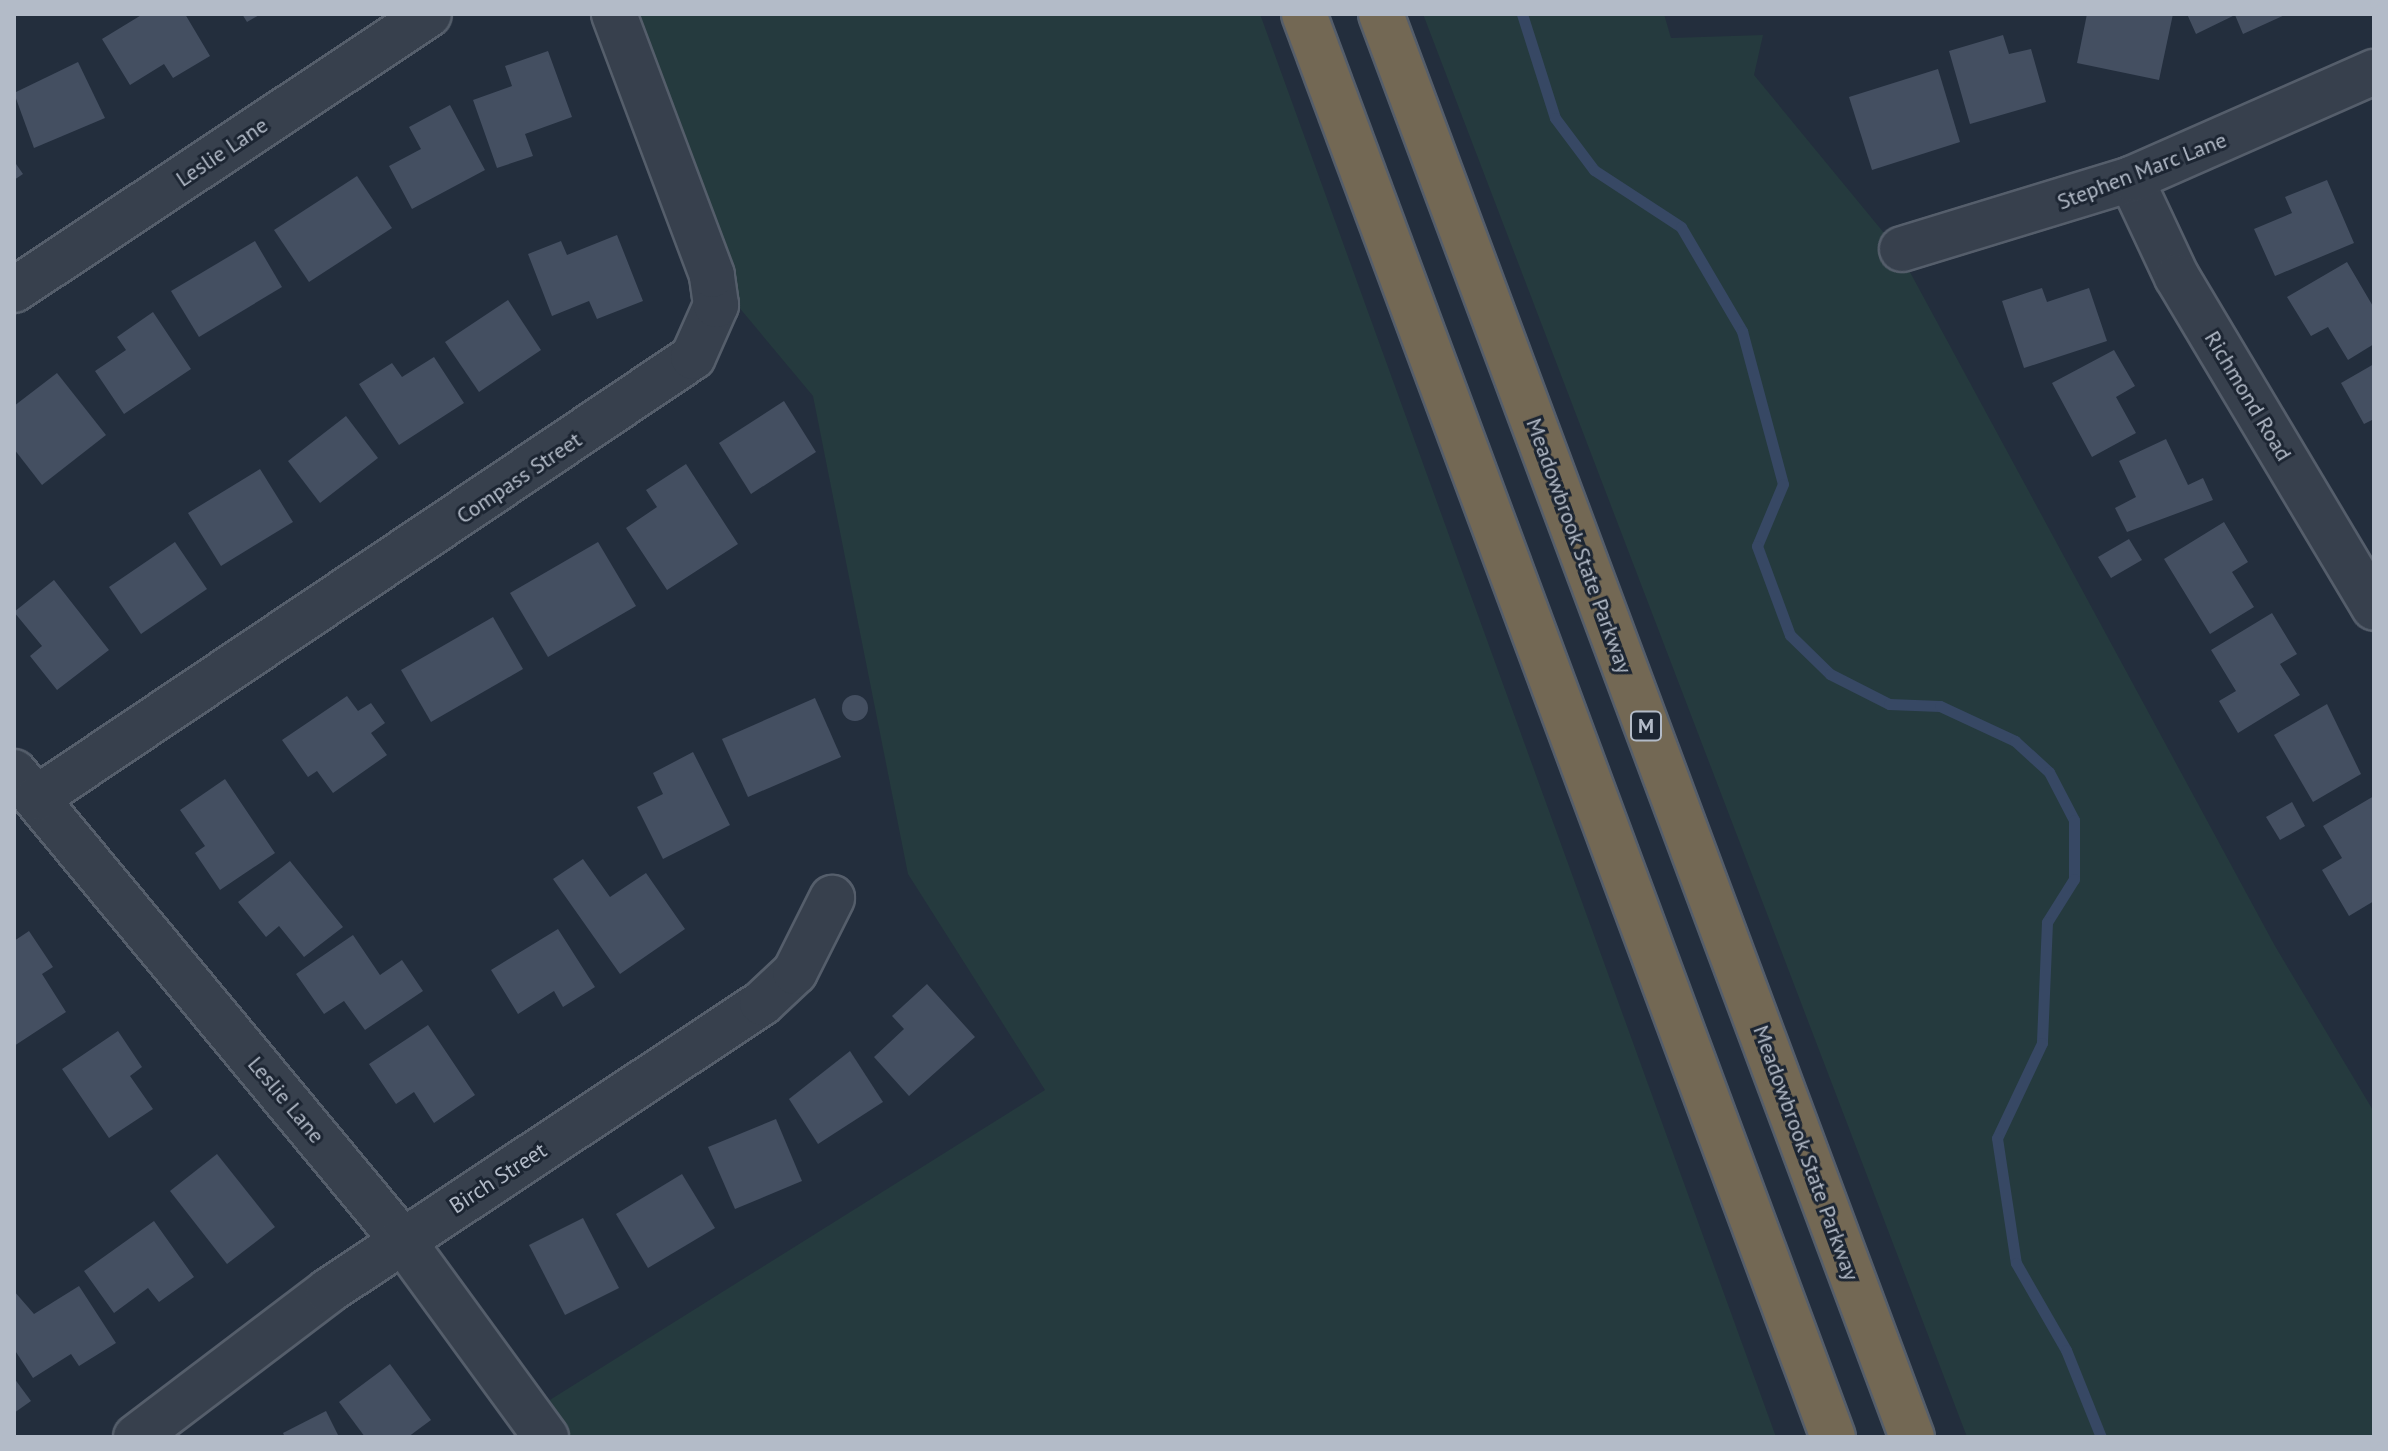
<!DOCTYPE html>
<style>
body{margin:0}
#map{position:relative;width:2388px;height:1451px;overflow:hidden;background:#232e3d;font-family:"PT Sans",sans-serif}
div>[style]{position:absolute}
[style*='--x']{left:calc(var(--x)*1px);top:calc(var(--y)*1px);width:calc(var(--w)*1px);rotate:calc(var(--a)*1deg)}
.green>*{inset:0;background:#253a3e}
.stream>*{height:11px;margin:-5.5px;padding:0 5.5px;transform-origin:5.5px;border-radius:5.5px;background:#374864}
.building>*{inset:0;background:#444f61}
.round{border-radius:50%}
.roads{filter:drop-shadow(2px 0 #555e6b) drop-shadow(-2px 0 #555e6b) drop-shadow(0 2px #555e6b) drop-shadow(0 -2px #555e6b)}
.minor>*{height:44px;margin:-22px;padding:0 22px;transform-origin:22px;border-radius:22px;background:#37404d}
.highway>*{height:44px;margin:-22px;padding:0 22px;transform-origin:22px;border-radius:22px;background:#736854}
span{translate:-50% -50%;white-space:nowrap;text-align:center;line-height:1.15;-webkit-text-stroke:6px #1c2532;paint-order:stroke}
.shield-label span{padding:2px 6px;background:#1c2532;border:2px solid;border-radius:6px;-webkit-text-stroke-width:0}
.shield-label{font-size:20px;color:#b3bbc8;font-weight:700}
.street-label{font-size:22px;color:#b3bbc8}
.frame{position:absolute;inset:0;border:16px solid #b3bbc8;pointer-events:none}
</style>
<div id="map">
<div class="green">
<div style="clip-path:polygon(614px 14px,1260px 14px,1776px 1437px,546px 1437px,529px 1413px,1045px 1090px,908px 874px,813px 396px,712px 275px)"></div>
<div style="clip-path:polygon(1423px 14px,1664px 14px,1671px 38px,1763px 35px,1754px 75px,1898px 250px,2275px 946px,2374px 1112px,2374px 1437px,1967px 1437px)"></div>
</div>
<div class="stream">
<div style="--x:1522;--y:14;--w:109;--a:72.4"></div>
<div style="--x:1555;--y:118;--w:65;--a:53.1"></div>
<div style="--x:1594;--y:170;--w:104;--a:33.2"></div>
<div style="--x:1681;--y:227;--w:121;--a:59.6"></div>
<div style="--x:1742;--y:331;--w:158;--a:75"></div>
<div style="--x:1783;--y:484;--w:67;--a:112.8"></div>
<div style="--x:1757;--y:546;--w:95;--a:69.7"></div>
<div style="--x:1790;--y:635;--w:56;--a:44.3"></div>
<div style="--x:1830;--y:674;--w:66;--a:27"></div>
<div style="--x:1889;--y:704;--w:51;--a:2.2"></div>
<div style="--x:1940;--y:706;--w:83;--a:25"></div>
<div style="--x:2015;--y:741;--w:46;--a:42.4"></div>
<div style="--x:2049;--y:772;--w:54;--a:62.5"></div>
<div style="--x:2074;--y:820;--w:59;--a:90"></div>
<div style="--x:2074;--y:879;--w:51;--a:122.1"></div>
<div style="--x:2047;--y:922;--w:121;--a:92.4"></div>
<div style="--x:2042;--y:1043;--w:105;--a:115.3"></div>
<div style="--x:1997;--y:1138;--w:126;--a:81.4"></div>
<div style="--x:2016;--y:1263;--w:100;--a:60.1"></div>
<div style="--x:2066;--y:1350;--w:94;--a:68.1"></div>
</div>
<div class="building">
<div style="clip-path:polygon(143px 14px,185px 14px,210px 56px,173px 78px,164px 64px,130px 85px,102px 39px)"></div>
<div style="clip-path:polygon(242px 14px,261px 14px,247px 22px)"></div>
<div style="clip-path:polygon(2087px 14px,2173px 14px,2159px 80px,2077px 63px)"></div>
<div style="clip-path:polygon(2187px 14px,2287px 14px,2243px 34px,2235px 15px,2196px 34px)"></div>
<div style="clip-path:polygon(2003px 35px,2009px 54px,2031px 49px,2046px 102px,1970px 124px,1949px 51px)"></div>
<div style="clip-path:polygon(548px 51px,572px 117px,525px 134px,533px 156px,497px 168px,473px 100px,512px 86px,505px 66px)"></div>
<div style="clip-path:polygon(78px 62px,105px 118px,34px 148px,14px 93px)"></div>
<div style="clip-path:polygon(1938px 69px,1960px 142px,1872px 170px,1849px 97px)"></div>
<div style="clip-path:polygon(450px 105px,485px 170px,412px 209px,389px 166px,421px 149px,409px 127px)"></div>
<div style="clip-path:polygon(14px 161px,23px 174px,14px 180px)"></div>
<div style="clip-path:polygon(357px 176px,392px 228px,309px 282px,274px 230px)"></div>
<div style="clip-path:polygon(2327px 180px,2354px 243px,2275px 276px,2254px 229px,2292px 213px,2285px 197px)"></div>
<div style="clip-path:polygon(617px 235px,643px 301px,597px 319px,589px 301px,552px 316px,528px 254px,561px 241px,567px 255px)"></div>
<div style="clip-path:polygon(255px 241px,282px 287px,199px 337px,171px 291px)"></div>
<div style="clip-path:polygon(2347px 262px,2374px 308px,2374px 344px,2348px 360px,2328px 327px,2311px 336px,2287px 297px)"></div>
<div style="clip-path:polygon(2042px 288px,2047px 302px,2089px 288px,2107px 341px,2024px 368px,2002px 301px)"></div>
<div style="clip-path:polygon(508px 300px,541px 350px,479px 392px,445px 342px)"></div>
<div style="clip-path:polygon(153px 312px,191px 369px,124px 414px,95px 371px,126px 350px,117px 337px)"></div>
<div style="clip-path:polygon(2114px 350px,2135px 386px,2116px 397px,2136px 433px,2092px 457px,2052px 383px)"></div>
<div style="clip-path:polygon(434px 357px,464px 403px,399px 445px,359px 384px,392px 363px,402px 377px)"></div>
<div style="clip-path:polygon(2374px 364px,2374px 419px,2364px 424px,2341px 383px)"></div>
<div style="clip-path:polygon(57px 373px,106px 435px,42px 485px,14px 449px,14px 406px)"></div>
<div style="clip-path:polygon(784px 401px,816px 452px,751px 494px,719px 443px)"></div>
<div style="clip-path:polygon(346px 416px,378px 458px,320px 503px,288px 461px)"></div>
<div style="clip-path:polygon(2166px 439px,2188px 485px,2203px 478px,2213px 500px,2127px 532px,2115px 508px,2136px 497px,2119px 461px)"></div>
<div style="clip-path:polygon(686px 464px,738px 544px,667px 590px,626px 528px,657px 507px,646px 490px)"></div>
<div style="clip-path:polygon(260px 469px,293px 522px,221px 566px,188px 513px)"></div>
<div style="clip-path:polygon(2224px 522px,2248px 562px,2232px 572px,2254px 607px,2210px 634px,2164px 559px)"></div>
<div style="clip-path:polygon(2129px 539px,2142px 560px,2111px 578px,2098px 557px)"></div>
<div style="clip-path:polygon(175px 542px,207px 589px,141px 634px,109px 587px)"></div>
<div style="clip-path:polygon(598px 542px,636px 606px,548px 657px,510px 593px)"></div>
<div style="clip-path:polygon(54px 580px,109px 650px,57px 690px,30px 656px,42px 646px,14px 612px)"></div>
<div style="clip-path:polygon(2272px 613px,2297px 654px,2280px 664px,2300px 695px,2238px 733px,2219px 701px,2236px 691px,2211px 650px)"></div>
<div style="clip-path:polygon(493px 617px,523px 669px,431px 722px,401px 670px)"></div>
<div class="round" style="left:842px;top:695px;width:26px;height:26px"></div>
<div style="clip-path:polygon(347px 696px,358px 711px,371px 703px,385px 723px,371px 733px,387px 755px,333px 793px,317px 771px,308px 777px,282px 740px)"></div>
<div style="clip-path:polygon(815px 698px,841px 757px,748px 797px,722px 739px)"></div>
<div style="clip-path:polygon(2327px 704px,2361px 774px,2313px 802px,2274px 735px)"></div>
<div style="clip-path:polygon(693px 752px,730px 825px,663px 859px,637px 807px,663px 794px,653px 773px)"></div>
<div style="clip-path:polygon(225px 779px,275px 853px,220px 890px,195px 853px,205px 846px,180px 810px)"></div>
<div style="clip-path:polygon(2374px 796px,2374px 901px,2349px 916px,2322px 870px,2342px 858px,2323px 826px)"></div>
<div style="clip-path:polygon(2292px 802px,2305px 826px,2280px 840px,2266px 817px)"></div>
<div style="clip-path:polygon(583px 859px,610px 897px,646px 873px,685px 929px,620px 974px,553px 879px)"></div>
<div style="clip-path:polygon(290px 861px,343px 927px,304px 957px,279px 926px,266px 937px,238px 902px)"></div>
<div style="clip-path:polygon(558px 929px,595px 987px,563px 1007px,554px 991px,518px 1014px,491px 970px)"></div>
<div style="clip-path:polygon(29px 931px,53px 967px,42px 974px,66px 1012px,14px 1046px,14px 941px)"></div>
<div style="clip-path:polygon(353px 935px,380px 975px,402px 960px,423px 991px,365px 1030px,344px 1001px,324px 1014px,296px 974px)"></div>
<div style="clip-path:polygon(927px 984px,975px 1037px,909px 1096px,874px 1057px,904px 1029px,892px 1016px)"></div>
<div style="clip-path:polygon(428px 1025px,475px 1095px,434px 1123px,414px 1092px,396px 1104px,369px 1064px)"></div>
<div style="clip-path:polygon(118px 1031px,142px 1067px,130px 1076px,153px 1109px,109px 1138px,62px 1069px)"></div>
<div style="clip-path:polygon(850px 1051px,883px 1102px,818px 1144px,789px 1099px)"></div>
<div style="clip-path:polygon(776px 1119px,802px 1181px,735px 1209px,708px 1147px)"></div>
<div style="clip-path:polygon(217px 1154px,275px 1227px,227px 1264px,170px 1191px)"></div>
<div style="clip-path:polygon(682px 1174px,715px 1228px,648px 1268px,616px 1214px)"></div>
<div style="clip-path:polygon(583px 1218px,619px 1288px,565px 1315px,529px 1245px)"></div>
<div style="clip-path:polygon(154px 1221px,194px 1277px,159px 1302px,148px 1288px,114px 1313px,84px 1271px)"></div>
<div style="clip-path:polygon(79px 1286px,116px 1343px,79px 1366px,71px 1354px,33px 1378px,14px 1349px,14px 1291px,34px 1314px)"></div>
<div style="clip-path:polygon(390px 1364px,431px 1420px,408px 1437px,365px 1437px,339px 1402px)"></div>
<div style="clip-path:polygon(14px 1378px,31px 1401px,14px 1413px)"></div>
<div style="clip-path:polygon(326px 1411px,339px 1437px,285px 1437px,283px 1433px)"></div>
</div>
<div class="roads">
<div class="minor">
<div style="--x:2131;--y:179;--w:108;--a:64.9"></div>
<div style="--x:2177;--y:277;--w:385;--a:59.2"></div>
<div style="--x:1902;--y:249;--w:239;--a:-17"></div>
<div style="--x:2131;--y:179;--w:266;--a:-23.8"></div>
<div style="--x:14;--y:290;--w:498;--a:-33.6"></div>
<div style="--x:14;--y:772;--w:609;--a:50.33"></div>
<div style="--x:403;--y:1241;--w:243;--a:53.9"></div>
<div style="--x:37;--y:798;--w:790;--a:-33.91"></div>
<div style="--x:693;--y:357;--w:57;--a:-66.1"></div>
<div style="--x:716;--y:305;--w:30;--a:-98"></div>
<div style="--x:712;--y:275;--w:279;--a:-110.6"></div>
<div style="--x:136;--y:1437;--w:241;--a:-37.2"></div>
<div style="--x:328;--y:1291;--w:521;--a:-33.57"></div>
<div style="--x:762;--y:1003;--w:45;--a:-43.2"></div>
<div style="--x:795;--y:972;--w:83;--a:-63.4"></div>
</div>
<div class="highway">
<div style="--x:1304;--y:14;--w:1518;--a:69.61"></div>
<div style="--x:1381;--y:14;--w:1519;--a:69.54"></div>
</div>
</div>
<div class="shield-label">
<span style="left:1646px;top:726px">M</span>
</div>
<div class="street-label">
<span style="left:222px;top:152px;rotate:-34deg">Leslie Lane</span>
<span style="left:2142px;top:171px;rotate:-21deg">Stephen Marc Lane</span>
<span style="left:2248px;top:396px;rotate:59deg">Richmond Road</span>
<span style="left:519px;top:478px;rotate:-34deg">Compass Street</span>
<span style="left:1579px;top:546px;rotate:70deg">Meadowbrook State Parkway</span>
<span style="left:286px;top:1100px;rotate:50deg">Leslie Lane</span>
<span style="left:1806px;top:1153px;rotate:70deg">Meadowbrook State Parkway</span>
<span style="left:498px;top:1178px;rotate:-33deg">Birch Street</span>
</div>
<div class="frame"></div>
</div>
